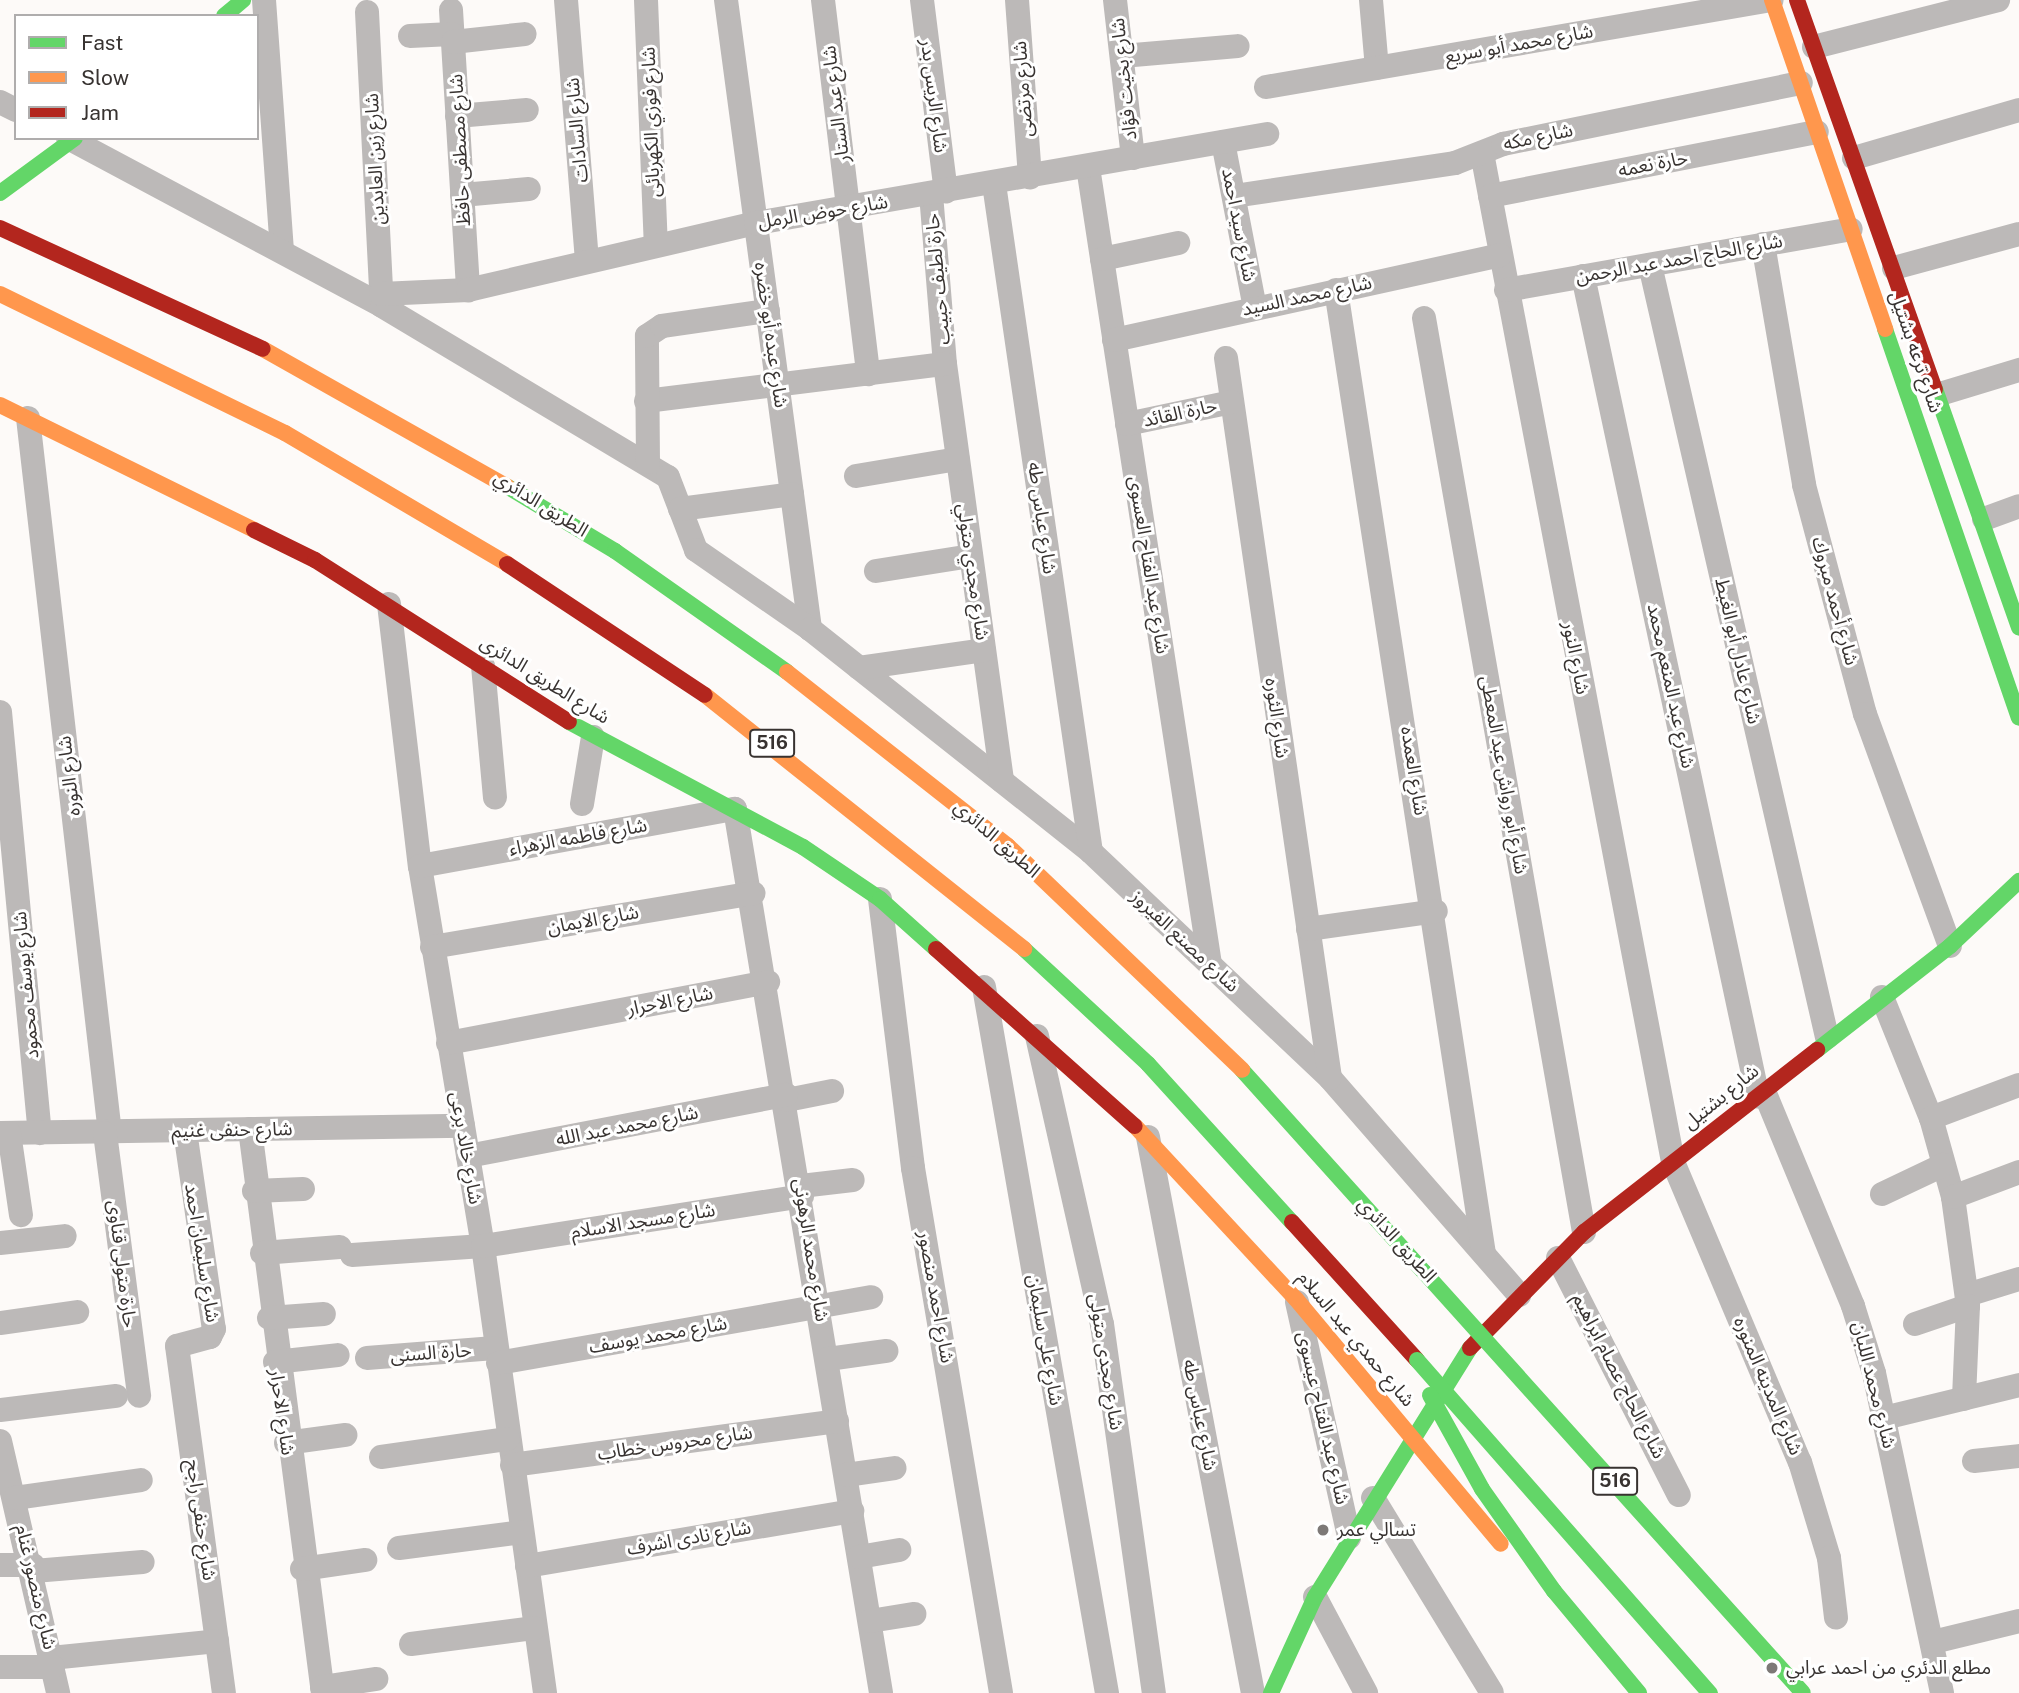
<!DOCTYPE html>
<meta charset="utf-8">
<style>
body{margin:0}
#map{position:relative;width:2019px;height:1693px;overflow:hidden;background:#fdfaf8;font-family:"Public Sans","Noto Sans Arabic",sans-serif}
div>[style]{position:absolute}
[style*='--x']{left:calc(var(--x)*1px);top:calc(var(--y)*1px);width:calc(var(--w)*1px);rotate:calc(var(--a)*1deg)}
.street>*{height:24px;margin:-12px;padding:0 12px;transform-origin:12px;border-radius:12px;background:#bcb9b8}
.fast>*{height:16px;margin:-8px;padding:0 8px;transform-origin:8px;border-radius:8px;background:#63d668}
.slow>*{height:16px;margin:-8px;padding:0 8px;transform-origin:8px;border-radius:8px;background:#ff974d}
.jam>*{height:16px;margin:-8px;padding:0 8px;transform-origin:8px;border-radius:8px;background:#b3261e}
.fast-bridge>*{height:16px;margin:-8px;padding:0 8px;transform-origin:8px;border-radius:8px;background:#63d668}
.dots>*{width:19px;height:19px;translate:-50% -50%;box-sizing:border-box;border:4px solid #fff;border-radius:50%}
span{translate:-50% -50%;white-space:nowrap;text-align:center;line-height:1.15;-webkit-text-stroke:6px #fff;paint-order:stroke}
.shield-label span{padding:2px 5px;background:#fff;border:2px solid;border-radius:5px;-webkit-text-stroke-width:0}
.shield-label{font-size:18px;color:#383331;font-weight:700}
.street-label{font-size:19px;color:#383331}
.poi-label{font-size:19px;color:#383331}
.left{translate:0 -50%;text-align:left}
.legend{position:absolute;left:14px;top:14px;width:245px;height:126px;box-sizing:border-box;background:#fff;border:2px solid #afadad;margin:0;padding:9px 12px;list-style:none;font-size:21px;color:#383331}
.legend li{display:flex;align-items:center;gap:14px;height:35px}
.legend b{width:35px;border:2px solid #afadad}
</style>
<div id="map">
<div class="street">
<div style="--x:264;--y:0;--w:252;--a:85.9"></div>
<div style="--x:566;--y:0;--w:261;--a:85.4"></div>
<div style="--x:646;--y:0;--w:244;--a:87.7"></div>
<div style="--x:726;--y:0;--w:635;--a:82.39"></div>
<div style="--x:823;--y:0;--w:377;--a:83.1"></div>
<div style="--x:922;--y:0;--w:193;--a:82.9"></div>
<div style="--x:1017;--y:0;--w:178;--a:85.8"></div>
<div style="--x:1115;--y:0;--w:159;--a:83.5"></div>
<div style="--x:1371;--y:0;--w:68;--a:85"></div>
<div style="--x:451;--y:10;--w:281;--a:86.5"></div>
<div style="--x:367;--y:12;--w:294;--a:87.1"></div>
<div style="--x:410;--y:36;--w:42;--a:-2.7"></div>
<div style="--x:453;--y:42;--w:72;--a:-6.3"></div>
<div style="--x:1814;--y:47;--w:190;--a:-14.3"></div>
<div style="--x:1122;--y:56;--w:116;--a:-4.9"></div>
<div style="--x:1266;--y:87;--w:513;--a:-9.76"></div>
<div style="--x:0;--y:102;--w:18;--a:27"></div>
<div style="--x:457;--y:116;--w:70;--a:-4.9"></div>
<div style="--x:68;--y:138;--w:356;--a:28.1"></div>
<div style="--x:382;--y:306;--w:333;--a:30.9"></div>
<div style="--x:668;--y:477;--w:78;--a:69"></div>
<div style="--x:696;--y:550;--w:139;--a:34.7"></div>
<div style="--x:810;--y:629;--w:359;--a:38.4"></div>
<div style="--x:1091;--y:852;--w:329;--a:43.4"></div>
<div style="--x:1330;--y:1078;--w:288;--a:48.9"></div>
<div style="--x:1223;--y:142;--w:169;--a:79.1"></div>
<div style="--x:1482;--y:153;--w:1027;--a:79.28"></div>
<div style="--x:1673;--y:1162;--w:326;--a:67.1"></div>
<div style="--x:1800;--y:1462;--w:100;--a:73.2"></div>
<div style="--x:1829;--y:1558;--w:60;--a:83.3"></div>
<div style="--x:1854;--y:158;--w:172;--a:-16.2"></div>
<div style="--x:1088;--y:167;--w:806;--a:81.3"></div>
<div style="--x:994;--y:184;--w:675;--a:81.74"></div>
<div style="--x:931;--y:194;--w:171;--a:85.3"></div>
<div style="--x:945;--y:364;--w:421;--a:82.2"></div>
<div style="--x:462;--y:195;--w:67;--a:-5.1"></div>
<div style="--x:1234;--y:196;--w:223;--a:-8.5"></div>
<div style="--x:1455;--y:163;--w:52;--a:-21.6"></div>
<div style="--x:1503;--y:144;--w:304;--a:-11.6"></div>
<div style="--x:1490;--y:196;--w:333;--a:-11.1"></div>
<div style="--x:1763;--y:244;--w:244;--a:80.3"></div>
<div style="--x:1804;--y:485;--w:237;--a:75.1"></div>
<div style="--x:1865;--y:714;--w:247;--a:69.9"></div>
<div style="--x:1102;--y:259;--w:78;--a:-11.9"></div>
<div style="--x:1650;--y:265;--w:792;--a:77.09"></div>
<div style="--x:1894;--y:268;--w:130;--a:-15.2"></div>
<div style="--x:1583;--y:276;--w:839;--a:77.97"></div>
<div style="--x:1336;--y:290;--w:975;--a:81.27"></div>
<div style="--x:1506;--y:290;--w:350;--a:-10"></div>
<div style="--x:381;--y:294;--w:87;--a:-2.6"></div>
<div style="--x:468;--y:290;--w:296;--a:-13.1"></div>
<div style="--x:756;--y:223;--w:519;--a:-9.88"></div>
<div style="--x:1424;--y:318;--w:928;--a:80.07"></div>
<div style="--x:1114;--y:340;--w:395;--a:-12.4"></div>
<div style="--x:1226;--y:358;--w:727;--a:81.78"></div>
<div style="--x:1940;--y:394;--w:83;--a:-16.9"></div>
<div style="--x:646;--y:401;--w:301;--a:-7.1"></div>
<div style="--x:28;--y:418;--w:720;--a:83.46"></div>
<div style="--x:1127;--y:424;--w:107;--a:-11.8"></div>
<div style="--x:648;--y:462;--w:126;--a:-90.5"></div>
<div style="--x:647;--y:336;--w:18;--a:-34"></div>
<div style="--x:662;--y:326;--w:107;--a:-8.1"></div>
<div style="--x:856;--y:476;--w:103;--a:-9.5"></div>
<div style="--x:680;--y:509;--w:113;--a:-7.6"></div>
<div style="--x:1984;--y:519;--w:37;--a:-20"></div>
<div style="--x:876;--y:571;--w:96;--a:-9"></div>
<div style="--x:389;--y:604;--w:264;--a:83.3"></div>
<div style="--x:420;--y:866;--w:385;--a:80.6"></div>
<div style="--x:483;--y:1246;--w:451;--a:82.1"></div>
<div style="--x:483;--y:666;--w:132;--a:84.8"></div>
<div style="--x:859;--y:668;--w:126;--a:-8.2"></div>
<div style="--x:0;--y:712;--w:423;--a:84.6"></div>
<div style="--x:582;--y:804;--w:68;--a:-80.7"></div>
<div style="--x:420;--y:866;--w:320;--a:-10.3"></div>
<div style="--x:735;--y:809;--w:896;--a:80.62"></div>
<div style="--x:880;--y:899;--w:271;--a:83"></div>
<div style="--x:913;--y:1168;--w:532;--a:80.48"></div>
<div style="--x:1308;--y:929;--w:129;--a:-8"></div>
<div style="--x:432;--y:947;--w:326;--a:-9.5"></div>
<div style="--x:984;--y:987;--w:717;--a:80.12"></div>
<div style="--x:1882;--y:997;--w:131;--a:68"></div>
<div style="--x:1931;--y:1118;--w:82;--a:74.4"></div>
<div style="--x:1953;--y:1197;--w:110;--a:82.2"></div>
<div style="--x:1968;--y:1306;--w:93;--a:92.5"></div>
<div style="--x:1037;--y:1036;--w:295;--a:77.3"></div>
<div style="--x:1102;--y:1324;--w:373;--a:82"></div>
<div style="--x:448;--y:1043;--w:326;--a:-10.8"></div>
<div style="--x:1764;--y:1091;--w:233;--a:67.5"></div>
<div style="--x:1853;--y:1306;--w:70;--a:72.6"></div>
<div style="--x:1874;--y:1373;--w:327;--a:78"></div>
<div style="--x:787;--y:1100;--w:46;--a:-11.3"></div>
<div style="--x:1931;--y:1118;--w:94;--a:-20.6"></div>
<div style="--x:250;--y:1129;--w:569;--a:82.63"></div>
<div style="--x:185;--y:1131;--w:200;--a:81.7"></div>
<div style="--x:214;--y:1329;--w:9;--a:117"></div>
<div style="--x:210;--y:1337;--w:34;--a:165"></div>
<div style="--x:177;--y:1346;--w:350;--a:82.3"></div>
<div style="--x:0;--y:1133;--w:463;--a:-0.9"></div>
<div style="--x:9;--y:1133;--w:83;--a:81.7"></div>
<div style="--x:105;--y:1133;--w:265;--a:82.6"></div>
<div style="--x:1148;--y:1137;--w:566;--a:79.31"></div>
<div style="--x:468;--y:1156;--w:324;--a:-10.9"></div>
<div style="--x:801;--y:1186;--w:52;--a:-6.6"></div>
<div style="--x:254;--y:1191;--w:49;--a:-2.3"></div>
<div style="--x:1882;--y:1194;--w:68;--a:-25.4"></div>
<div style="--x:1953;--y:1197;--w:71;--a:-20.7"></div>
<div style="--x:0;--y:1243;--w:65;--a:-6.1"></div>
<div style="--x:262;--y:1253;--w:78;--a:-4.4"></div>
<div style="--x:352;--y:1255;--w:131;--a:-3.9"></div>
<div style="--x:483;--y:1246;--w:323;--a:-8.9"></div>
<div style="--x:1558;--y:1258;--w:266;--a:63"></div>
<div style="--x:1967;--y:1295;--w:54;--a:-17.1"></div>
<div style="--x:1297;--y:1302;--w:241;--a:77.5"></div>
<div style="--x:269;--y:1318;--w:55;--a:-4.2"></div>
<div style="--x:0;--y:1323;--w:78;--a:-8.1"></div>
<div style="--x:1915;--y:1324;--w:56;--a:-18.8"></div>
<div style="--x:367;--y:1358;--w:128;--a:-4.5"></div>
<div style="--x:828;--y:1359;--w:59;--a:-7.9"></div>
<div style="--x:275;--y:1362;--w:63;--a:-6.3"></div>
<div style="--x:498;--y:1363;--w:379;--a:-10"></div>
<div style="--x:0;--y:1410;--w:117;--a:-6.9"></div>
<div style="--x:1884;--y:1418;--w:139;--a:-13.7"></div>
<div style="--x:0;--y:1441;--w:259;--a:77"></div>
<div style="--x:286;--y:1443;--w:60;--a:-7.7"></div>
<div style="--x:381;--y:1457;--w:128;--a:-8.1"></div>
<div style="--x:1974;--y:1461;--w:45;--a:-6.3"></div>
<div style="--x:512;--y:1465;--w:328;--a:-7.7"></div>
<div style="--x:846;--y:1475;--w:49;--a:-8.1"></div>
<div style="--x:15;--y:1498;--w:127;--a:-8.1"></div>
<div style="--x:1373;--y:1498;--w:228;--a:58.6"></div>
<div style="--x:399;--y:1548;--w:124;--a:-7.4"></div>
<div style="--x:859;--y:1557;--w:41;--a:-9.9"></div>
<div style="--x:0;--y:1565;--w:33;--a:0"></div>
<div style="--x:527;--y:1566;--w:330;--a:-9.6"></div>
<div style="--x:302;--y:1569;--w:64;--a:-8.1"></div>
<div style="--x:34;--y:1571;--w:109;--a:-4.7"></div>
<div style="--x:1315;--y:1597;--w:109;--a:62"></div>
<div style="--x:870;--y:1621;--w:45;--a:-9"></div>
<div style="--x:1933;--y:1642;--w:89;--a:-13.7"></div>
<div style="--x:411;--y:1644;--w:125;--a:-7.4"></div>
<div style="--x:51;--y:1658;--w:167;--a:-5.8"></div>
<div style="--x:0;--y:1667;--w:53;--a:0"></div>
<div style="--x:322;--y:1687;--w:55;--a:-8.4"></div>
</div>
<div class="fast">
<div style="--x:224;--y:16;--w:25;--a:-40"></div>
<div style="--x:0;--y:193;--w:93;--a:-36.3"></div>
<div style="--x:1885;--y:329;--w:411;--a:71"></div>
<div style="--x:1935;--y:389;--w:253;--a:70.6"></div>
<div style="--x:508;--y:487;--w:125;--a:30.9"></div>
<div style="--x:615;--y:551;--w:210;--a:35.1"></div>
<div style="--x:569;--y:722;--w:265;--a:28.1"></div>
<div style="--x:803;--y:847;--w:93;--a:34"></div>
<div style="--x:880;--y:899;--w:75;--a:41.8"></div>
<div style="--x:1024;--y:949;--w:169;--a:42.8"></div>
<div style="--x:1148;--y:1064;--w:214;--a:47.7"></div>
<div style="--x:1817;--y:1050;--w:169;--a:-38"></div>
<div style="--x:1950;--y:946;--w:95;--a:-43.3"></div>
<div style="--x:1242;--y:1070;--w:272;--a:48"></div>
<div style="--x:1271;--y:1693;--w:106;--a:-65.4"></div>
<div style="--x:1315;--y:1597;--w:293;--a:-58.1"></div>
</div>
<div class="slow">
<div style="--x:1772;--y:0;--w:348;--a:71"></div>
<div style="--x:0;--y:294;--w:317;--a:26"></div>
<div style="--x:285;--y:433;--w:258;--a:30.5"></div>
<div style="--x:263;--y:349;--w:281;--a:29.4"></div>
<div style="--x:0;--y:405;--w:283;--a:26.2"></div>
<div style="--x:787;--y:672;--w:281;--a:38.2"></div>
<div style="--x:1008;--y:846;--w:324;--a:43.7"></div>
<div style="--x:705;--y:695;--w:408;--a:38.5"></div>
<div style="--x:1135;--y:1126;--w:236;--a:47.1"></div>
<div style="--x:1296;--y:1299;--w:319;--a:50.1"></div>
</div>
<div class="jam">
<div style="--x:1797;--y:0;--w:413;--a:70.5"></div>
<div style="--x:0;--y:228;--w:289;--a:24.7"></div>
<div style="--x:254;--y:530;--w:68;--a:26.2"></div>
<div style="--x:315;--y:560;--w:301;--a:32.5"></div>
<div style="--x:507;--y:564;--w:237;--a:33.5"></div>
<div style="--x:936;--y:949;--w:266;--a:41.7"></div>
<div style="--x:1292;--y:1222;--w:186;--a:47.8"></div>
<div style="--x:1470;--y:1348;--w:163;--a:-45.5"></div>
<div style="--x:1584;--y:1232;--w:296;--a:-38"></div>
</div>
<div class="fast-bridge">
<div style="--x:1424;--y:1272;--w:566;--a:48.01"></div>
<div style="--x:1417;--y:1360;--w:444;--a:48.7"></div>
<div style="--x:1430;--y:1395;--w:107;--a:61"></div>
<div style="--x:1482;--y:1489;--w:125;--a:54.8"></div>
<div style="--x:1554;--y:1591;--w:133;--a:50.2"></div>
</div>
<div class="dots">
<div style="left:1323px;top:1530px;background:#7d7977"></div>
<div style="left:1772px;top:1668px;background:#7d7977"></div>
</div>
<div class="shield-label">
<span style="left:772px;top:743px">516</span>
<span style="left:1615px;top:1481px">516</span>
</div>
<div class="street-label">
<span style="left:1519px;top:44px;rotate:-10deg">شارع محمد أبو سريع</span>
<span style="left:1124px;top:79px;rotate:-96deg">شارع بخيت فؤاد</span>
<span style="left:1023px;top:89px;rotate:-94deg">شارع مرتضى</span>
<span style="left:934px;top:96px;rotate:83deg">شارع الريس بدر</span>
<span style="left:836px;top:104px;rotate:-97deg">شارع عبد الستار</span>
<span style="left:651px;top:122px;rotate:-92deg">شارع فوزي الكهربائى</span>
<span style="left:577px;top:130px;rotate:-95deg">شارع السادات</span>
<span style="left:1538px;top:137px;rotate:-12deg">شارع مكه</span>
<span style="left:460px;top:150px;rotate:-93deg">شارع مصطفى حافظ</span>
<span style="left:375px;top:159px;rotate:-93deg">شارع زين العابدين</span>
<span style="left:1653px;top:164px;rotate:-11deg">حارة نعمه</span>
<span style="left:823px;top:212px;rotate:-9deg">شارع حوض الرمل</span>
<span style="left:1239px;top:225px;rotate:79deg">شارع سيد احمد</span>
<span style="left:1679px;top:259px;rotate:-10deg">شارع الحاج احمد عبد الرحمن</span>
<span style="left:938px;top:279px;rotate:-95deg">حارة لطيف حبيب</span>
<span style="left:1307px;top:296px;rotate:-12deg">شارع محمد السيد</span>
<span style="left:771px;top:335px;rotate:82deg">شارع عبده أبو خضره</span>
<span style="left:1916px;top:352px;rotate:71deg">شارع ترعه بشتيل</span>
<span style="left:1180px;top:413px;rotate:-12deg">حارة القائد</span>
<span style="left:541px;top:504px;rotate:32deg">الطريق الدائري</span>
<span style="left:1042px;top:518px;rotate:82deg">شارع عباس طه</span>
<span style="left:1149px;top:565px;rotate:81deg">شارع عبد الفتاح العسوى</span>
<span style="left:973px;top:572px;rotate:82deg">شارع مجدي متولي</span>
<span style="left:1835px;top:601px;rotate:75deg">شارع أحمد مبروك</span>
<span style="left:1738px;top:651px;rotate:77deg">شارع عادل أبو الغيط</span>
<span style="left:1576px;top:658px;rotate:79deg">شارع النور</span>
<span style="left:545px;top:680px;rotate:32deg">شارع الطريق الدائرى</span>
<span style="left:1671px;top:686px;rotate:78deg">شارع عبد المنعم محمد</span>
<span style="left:1277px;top:718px;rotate:82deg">شارع الثوره</span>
<span style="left:1414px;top:771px;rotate:81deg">شارع العمده</span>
<span style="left:1504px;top:775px;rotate:80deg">شارع أبو رواش عبد المعطى</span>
<span style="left:69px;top:776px;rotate:-97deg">شارع النوره</span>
<span style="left:578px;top:837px;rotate:-10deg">شارع فاطمه الزهراء</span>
<span style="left:997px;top:839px;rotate:41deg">الطريق الدائري</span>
<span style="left:593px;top:920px;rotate:-10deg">شارع الايمان</span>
<span style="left:1185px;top:941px;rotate:43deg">شارع مصنع الفيروز</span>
<span style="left:26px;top:985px;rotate:-95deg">شارع يوسف محمود</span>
<span style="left:670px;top:1001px;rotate:-11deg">شارع الاحرار</span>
<span style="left:1721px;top:1097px;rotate:-39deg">شارع بشتيل</span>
<span style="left:627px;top:1126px;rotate:-11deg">شارع محمد عبد الله</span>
<span style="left:232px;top:1130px;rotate:-1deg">شارع حنفى غنيم</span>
<span style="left:466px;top:1148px;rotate:80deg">شارع خالد برعى</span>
<span style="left:643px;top:1221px;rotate:-9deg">شارع مسجد الاسلام</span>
<span style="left:1397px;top:1240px;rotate:48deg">الطريق الدائري</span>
<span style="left:811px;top:1250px;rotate:81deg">شارع محمد الرهونى</span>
<span style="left:202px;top:1253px;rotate:81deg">شارع سليمان احمد</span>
<span style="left:122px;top:1264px;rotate:83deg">حارة متولى قناوى</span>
<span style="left:936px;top:1297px;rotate:80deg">شارع احمد منصور</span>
<span style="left:658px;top:1335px;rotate:-10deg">شارع محمد يوسف</span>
<span style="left:1356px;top:1339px;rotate:50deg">شارع حمدي عبد السلام</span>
<span style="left:1045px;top:1340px;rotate:80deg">شارع على سليمان</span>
<span style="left:431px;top:1353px;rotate:-4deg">حارة السنى</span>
<span style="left:1106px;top:1362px;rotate:81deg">شارع مجدى متولى</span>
<span style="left:1619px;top:1376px;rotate:63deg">شارع الحاج عصام ابراهيم</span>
<span style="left:1874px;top:1385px;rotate:76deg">شارع محمد اللبان</span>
<span style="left:1768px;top:1386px;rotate:67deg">شارع المدينه المنوره</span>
<span style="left:282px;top:1412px;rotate:82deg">شارع الاحرار</span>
<span style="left:1200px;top:1415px;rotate:79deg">شارع عباس طه</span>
<span style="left:1323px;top:1418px;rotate:77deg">شارع عبد الفتاح عيسوى</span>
<span style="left:675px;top:1443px;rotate:-8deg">شارع محروس خطاب</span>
<span style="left:201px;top:1520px;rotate:82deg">شارع حنفى راجح</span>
<span style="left:689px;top:1538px;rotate:-10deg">شارع نادى اشرف</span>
<span style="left:36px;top:1587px;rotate:77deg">شارع منصور غنام</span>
</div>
<div class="poi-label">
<span class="left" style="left:1337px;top:1530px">تسالي عمر</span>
<span class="left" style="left:1786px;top:1668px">مطلع الدئري من احمد عرابي</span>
</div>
<ul class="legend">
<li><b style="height:9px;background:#63d668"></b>Fast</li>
<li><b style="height:9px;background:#ff974d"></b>Slow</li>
<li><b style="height:9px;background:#b3261e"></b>Jam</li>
</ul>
</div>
